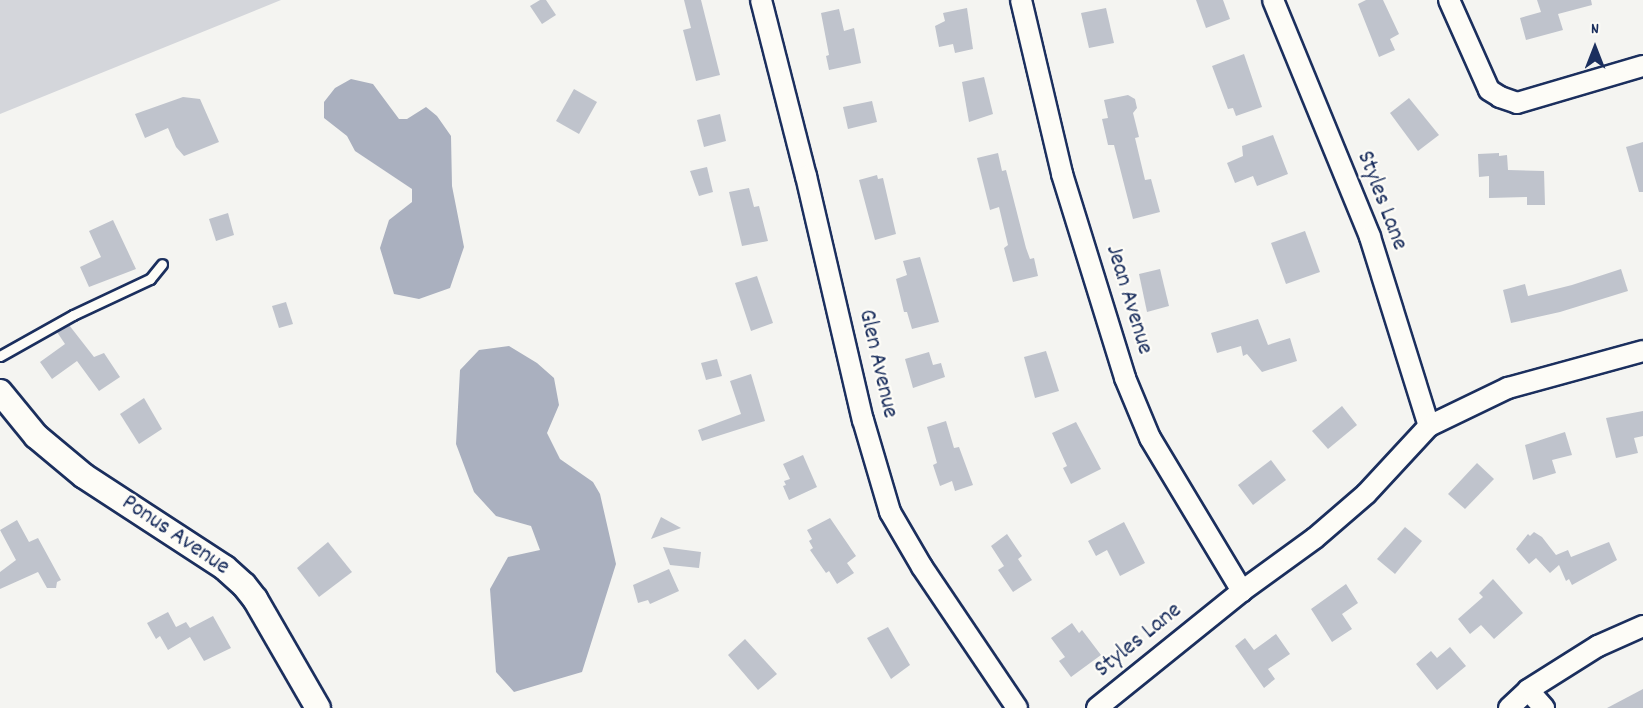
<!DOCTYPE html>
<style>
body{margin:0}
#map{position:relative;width:1643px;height:708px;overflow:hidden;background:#f4f4f1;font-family:Dekko,sans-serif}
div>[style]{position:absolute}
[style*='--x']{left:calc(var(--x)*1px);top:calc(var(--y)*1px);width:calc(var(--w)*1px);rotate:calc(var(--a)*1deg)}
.green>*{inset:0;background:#d4d6db}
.water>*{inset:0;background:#aab0bf}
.building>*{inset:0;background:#bfc3cc}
.roads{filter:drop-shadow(2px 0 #1b2f5e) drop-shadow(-2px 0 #1b2f5e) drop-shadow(0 2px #1b2f5e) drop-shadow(0 -2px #1b2f5e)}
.service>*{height:9px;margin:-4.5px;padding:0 4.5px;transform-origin:4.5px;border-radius:4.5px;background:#fdfcf7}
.minor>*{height:20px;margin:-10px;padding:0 10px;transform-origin:10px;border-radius:10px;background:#fdfcf7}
.tertiary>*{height:24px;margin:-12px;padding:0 12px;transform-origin:12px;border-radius:12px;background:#fdfcf7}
span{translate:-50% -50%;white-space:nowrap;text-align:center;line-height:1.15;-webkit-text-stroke:4.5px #fdfcf7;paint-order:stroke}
.street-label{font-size:24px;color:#1b2f5e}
.north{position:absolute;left:1565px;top:18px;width:60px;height:60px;-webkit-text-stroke:4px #fdfcf7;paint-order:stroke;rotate:0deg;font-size:16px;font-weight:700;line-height:24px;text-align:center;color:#1b2f5e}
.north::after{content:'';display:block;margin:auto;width:21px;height:27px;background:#1b2f5e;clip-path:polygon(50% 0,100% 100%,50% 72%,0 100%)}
</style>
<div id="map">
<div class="green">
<div style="clip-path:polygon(0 0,281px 0,0 114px)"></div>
</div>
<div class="water">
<div style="clip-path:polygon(351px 79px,373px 84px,399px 119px,407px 119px,426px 107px,437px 116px,451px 136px,452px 186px,464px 247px,450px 288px,419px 299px,394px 294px,380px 248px,389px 220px,412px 202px,412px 189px,355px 151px,347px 136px,324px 118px,324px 102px,335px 88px)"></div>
<div style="clip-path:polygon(509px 346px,537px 363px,554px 378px,559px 405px,547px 433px,560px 459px,593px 482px,600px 494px,616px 564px,582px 672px,514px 692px,496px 672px,490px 589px,508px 557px,540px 550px,531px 526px,496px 516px,474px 492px,456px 444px,460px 370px,479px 350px)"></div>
</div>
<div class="building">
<div style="clip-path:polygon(540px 0,546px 0,556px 15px,542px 24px,530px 6px)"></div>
<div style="clip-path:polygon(684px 0,701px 0,720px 75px,696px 81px,683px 30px,691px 28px)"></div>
<div style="clip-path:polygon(1196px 0,1223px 0,1230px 19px,1206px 28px)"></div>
<div style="clip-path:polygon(1366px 0,1383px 0,1399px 34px,1390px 39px,1395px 50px,1379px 57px,1358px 4px)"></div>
<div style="clip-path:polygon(1537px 0,1591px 0,1592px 5px,1558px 14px,1563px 30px,1526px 40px,1520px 18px,1541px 12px)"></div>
<div style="clip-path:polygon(967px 8px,973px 49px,955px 53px,953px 44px,939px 47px,935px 26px,945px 21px,943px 13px)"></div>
<div style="clip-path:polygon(1106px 8px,1114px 43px,1089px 48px,1081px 13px)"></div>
<div style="clip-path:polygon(839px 9px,844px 31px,854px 28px,861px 63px,829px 70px,826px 56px,829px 55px,821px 13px)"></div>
<div style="clip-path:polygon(1244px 54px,1262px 107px,1236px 116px,1233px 108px,1228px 109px,1212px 66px)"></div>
<div style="clip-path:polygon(984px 77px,993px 114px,969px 122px,962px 82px)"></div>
<div style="clip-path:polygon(574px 89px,597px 102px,579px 134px,556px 121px)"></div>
<div style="clip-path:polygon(1128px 95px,1135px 99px,1137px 108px,1133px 113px,1139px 137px,1135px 138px,1145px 180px,1151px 179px,1160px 212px,1133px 219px,1114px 145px,1108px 145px,1102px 119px,1108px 118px,1104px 100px)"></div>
<div style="clip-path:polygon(183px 97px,200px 99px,219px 142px,184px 156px,176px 147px,168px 128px,145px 138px,135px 114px)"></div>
<div style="clip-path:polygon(1409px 98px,1439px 135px,1418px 151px,1390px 113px)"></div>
<div style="clip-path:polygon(872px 101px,877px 122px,848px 129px,843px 107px)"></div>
<div style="clip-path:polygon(720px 114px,726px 141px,704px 147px,697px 120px)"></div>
<div style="clip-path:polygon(1273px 135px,1288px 174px,1257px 186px,1253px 176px,1235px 183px,1227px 163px,1243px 156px,1242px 146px)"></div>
<div style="clip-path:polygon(1643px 142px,1643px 192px,1639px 192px,1626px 147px)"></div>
<div style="clip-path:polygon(998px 153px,1002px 171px,1006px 170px,1026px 248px,1030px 259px,1034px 258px,1038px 276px,1013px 282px,1004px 248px,1008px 245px,999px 207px,990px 210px,977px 158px)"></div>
<div style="clip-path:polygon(1499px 153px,1499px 156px,1507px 155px,1508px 170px,1544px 171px,1545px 205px,1527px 205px,1527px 197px,1489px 198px,1489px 176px,1479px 177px,1478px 154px)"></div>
<div style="clip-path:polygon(707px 167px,713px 192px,699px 196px,690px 171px)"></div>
<div style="clip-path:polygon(877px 175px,878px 179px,883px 178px,896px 234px,875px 240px,859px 180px)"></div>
<div style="clip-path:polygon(749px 188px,754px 207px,759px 206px,768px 241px,742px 246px,729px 192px)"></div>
<div style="clip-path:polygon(228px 213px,234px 235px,216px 241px,209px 219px)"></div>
<div style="clip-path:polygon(113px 220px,136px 269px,89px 287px,80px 267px,101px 257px,89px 231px)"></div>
<div style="clip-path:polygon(1305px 231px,1320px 272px,1286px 284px,1271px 243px)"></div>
<div style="clip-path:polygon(920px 257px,939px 322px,912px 329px,907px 312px,904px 312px,896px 279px,907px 275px,903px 261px)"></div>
<div style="clip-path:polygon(1160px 269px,1169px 306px,1147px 312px,1139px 274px)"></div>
<div style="clip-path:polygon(1621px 269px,1628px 291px,1560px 312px,1511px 323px,1503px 290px,1525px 284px,1528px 296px,1572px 285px)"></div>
<div style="clip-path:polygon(757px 276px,773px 323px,751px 331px,735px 283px)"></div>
<div style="clip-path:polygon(286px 302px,293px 324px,279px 328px,272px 306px)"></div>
<div style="clip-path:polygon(1258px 319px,1268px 345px,1290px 338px,1297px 361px,1262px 372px,1247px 354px,1243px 356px,1241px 346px,1217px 353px,1211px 333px)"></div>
<div style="clip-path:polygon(69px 325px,94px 357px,104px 353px,120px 377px,99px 391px,77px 361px,52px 379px,40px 362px,65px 344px,57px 332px)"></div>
<div style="clip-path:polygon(1046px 351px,1059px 391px,1035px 398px,1024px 357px)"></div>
<div style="clip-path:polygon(929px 352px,933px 365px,941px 363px,945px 377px,913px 388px,905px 359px)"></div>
<div style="clip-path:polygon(717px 359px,722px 376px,706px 380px,701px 363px)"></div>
<div style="clip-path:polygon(751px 374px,765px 421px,702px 441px,698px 430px,741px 414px,730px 381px)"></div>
<div style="clip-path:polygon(144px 398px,162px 429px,139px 444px,120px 414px)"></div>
<div style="clip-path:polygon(1342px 406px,1357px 425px,1328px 449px,1312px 431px)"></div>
<div style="clip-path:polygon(1643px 411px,1643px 436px,1634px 438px,1638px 453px,1616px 458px,1606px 418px)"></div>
<div style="clip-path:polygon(946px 421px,954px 448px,959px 447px,973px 485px,955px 491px,952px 481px,940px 486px,933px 465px,937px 463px,927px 427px)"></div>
<div style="clip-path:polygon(1076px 422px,1101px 469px,1071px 484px,1063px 468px,1067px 466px,1052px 433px)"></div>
<div style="clip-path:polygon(1565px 432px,1572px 455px,1552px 460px,1556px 473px,1533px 480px,1525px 445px)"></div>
<div style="clip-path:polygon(803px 455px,817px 487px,789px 500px,783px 486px,786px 485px,784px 481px,790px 479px,783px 464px)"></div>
<div style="clip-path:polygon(1271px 460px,1286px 480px,1253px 505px,1238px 485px)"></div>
<div style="clip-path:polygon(1477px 463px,1494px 479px,1465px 509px,1448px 494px)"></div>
<div style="clip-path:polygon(661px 517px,681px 528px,651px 539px)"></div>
<div style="clip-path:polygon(830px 518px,856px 556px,847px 563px,854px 573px,837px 584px,829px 571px,826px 573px,810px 550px,813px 548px,809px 541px,812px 539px,807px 530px)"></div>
<div style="clip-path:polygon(17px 520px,29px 542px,38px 538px,61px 580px,57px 582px,56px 588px,47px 588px,38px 572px,0 589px,0 572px,16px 560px,0 530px)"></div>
<div style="clip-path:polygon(1124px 522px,1145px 563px,1120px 576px,1107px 550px,1096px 556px,1088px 541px)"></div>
<div style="clip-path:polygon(1405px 527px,1422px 541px,1395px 574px,1377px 559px)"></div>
<div style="clip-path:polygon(1534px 532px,1542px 537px,1556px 555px,1568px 550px,1571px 557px,1609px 542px,1617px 560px,1572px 585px,1569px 579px,1566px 581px,1559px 565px,1550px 573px,1536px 558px,1529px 564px,1516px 549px,1528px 534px,1530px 536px)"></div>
<div style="clip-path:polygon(1007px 534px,1022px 556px,1018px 559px,1032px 580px,1013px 592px,998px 570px,1004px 566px,991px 546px)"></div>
<div style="clip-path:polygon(328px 542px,352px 572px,319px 597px,297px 568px)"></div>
<div style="clip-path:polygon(663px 547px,701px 552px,699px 568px,670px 565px)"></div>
<div style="clip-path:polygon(669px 569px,679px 591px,650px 604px,648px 600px,638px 603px,633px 585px)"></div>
<div style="clip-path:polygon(1493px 579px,1523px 613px,1494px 639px,1481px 625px,1470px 634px,1458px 619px,1483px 597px,1479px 593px)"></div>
<div style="clip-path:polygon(1346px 584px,1358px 603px,1342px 614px,1352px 629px,1332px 642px,1311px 609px)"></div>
<div style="clip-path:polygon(168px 612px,176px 627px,186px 622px,190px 628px,213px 616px,231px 648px,204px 661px,190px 637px,168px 650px,160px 636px,156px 639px,147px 623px)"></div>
<div style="clip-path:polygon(1072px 623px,1079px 633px,1082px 630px,1101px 655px,1071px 677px,1059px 661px,1065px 657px,1051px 638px)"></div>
<div style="clip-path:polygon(888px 627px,910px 665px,891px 679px,867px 638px)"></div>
<div style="clip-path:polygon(1276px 634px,1290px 654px,1268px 669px,1275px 679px,1264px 688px,1235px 646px,1245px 638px,1254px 650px)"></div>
<div style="clip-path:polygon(745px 639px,777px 674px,758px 690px,728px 655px)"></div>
<div style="clip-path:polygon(1450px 647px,1466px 666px,1437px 690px,1416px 664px,1431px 651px,1437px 658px)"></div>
<div style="clip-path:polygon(1643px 689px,1643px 708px,1607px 708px)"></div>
</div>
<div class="roads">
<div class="service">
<div style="--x:0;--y:356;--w:84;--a:-29.3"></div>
<div style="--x:73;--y:315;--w:85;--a:-25.1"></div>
<div style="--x:150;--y:279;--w:19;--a:-51"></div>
</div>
<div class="minor">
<div style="--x:761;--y:0;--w:182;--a:75.7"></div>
<div style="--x:806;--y:176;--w:251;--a:76.9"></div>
<div style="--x:863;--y:420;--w:96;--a:73.6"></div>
<div style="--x:890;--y:512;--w:64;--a:59.8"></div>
<div style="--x:922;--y:567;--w:170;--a:56"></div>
<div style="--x:1021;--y:0;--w:179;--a:76.7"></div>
<div style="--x:1062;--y:174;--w:214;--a:72.8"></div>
<div style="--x:1125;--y:378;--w:65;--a:67.4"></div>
<div style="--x:1150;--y:438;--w:179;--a:59"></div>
<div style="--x:1273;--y:0;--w:256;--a:67.7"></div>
<div style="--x:1370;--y:237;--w:198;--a:72.7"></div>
<div style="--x:1449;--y:0;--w:98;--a:66"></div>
<div style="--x:1489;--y:90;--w:13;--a:32"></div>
<div style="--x:1500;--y:97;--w:18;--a:19"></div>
<div style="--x:1517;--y:103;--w:131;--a:-16.4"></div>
<div style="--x:1528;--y:690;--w:24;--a:48"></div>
<div style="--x:1097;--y:708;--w:186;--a:-38.9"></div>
<div style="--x:1242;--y:591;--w:90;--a:-36"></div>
<div style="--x:1315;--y:538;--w:67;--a:-40.8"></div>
<div style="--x:1366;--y:494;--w:93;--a:-47.2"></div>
<div style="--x:1429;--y:426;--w:88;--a:-25.7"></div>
<div style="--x:1508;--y:388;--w:140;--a:-15.3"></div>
<div style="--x:1509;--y:708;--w:26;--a:-43"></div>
<div style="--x:1528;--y:690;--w:83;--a:-32.2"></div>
<div style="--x:1598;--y:646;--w:49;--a:-24"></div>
</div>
<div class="tertiary">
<div style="--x:0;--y:392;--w:57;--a:50.7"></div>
<div style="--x:36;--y:436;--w:62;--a:39.8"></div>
<div style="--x:84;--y:476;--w:168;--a:33.1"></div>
<div style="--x:225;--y:568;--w:25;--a:42"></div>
<div style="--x:244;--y:585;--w:18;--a:52"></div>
<div style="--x:255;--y:599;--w:126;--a:60"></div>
</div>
</div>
<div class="street-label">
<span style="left:1381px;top:201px;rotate:69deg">Styles Lane</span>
<span style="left:1128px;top:300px;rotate:73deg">Jean Avenue</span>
<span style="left:877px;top:364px;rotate:77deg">Glen Avenue</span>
<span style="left:175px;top:536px;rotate:34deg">Ponus Avenue</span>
<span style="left:1139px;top:641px;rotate:-39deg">Styles Lane</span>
</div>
<div class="north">N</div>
</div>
